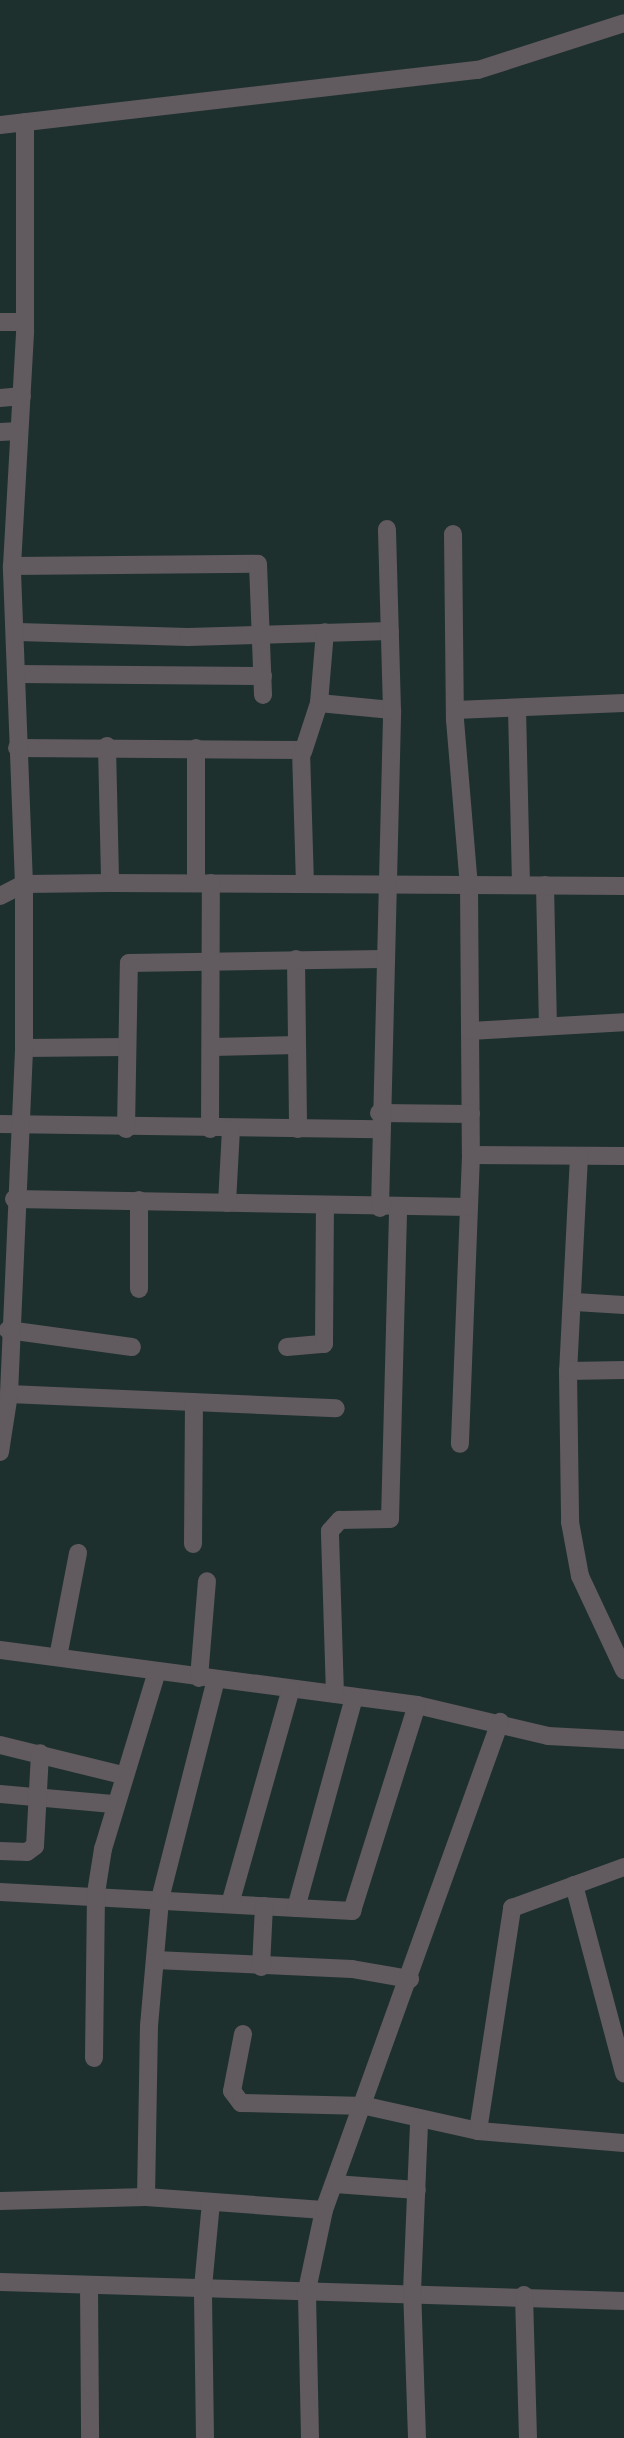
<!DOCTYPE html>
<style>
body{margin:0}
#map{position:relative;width:624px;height:2438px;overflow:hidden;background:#1d302d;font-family:"Alegreya Sans",sans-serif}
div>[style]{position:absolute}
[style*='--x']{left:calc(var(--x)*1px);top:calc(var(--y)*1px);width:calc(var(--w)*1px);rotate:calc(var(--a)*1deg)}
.minor>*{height:18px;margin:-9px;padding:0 9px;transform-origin:9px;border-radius:9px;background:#615a5f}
span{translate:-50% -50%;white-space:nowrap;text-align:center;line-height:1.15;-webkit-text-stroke:6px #1d302d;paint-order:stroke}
</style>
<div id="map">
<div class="minor">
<div style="--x:0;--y:125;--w:481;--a:-6.6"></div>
<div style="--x:478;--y:70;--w:153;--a:-17.8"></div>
<div style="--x:0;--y:322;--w:22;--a:0"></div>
<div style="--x:0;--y:398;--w:22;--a:-5"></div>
<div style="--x:0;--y:432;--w:19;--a:-3"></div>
<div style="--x:453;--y:534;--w:186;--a:89.4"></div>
<div style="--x:455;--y:720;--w:166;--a:85.2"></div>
<div style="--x:469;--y:885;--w:270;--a:89.6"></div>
<div style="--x:471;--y:1155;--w:289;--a:92.2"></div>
<div style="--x:12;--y:566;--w:246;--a:-0.5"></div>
<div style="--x:258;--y:564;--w:131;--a:87.8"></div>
<div style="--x:18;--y:632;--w:170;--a:1.7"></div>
<div style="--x:188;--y:637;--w:202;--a:-1.7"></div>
<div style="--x:17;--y:674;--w:246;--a:0.5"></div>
<div style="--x:319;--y:703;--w:73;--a:5.5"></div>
<div style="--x:517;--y:708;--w:177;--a:88.7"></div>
<div style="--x:455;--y:710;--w:169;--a:-2.4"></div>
<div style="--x:107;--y:746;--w:137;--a:88.7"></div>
<div style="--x:17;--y:748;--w:284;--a:0.4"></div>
<div style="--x:301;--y:750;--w:133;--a:88.3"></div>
<div style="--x:196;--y:748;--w:135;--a:90"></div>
<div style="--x:303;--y:752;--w:52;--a:-71.9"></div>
<div style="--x:319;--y:703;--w:71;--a:-85.2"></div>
<div style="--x:545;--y:885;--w:141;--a:88.8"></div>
<div style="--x:0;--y:896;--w:27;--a:-27"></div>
<div style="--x:24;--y:884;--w:86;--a:-0.7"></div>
<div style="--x:110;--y:883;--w:514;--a:0.33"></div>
<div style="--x:296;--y:959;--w:170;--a:89.3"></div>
<div style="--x:470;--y:1031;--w:154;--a:-3.3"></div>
<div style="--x:212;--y:1047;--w:85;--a:-1.3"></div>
<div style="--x:24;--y:1048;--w:103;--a:-0.6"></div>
<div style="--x:379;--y:1113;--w:92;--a:0.6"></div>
<div style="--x:0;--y:1124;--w:379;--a:0.8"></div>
<div style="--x:126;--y:1129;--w:166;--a:-89"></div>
<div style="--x:129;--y:963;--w:253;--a:-0.9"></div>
<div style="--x:210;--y:1129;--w:246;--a:-89.8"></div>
<div style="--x:471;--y:1155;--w:153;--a:0.4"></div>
<div style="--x:579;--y:1156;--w:215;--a:92.9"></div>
<div style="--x:568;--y:1371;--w:151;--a:89.2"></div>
<div style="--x:570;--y:1522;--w:55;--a:79.5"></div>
<div style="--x:580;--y:1576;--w:104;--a:64.9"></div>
<div style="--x:14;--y:1199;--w:455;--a:1"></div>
<div style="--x:227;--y:1203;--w:74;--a:-86.9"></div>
<div style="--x:380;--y:1208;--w:498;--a:-88.6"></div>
<div style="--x:392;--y:710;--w:181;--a:-91.6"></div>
<div style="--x:139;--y:1289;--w:89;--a:-90"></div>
<div style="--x:575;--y:1302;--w:49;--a:3.5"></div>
<div style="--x:8;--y:1330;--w:125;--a:7.8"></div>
<div style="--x:287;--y:1347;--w:37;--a:-5"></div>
<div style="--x:324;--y:1344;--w:138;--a:-89.6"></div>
<div style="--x:568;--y:1371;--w:56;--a:-1"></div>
<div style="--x:9;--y:1394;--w:327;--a:2.5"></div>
<div style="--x:0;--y:1452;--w:59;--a:-81.2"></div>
<div style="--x:9;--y:1394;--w:346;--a:-87.5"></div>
<div style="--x:24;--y:1048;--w:164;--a:-90"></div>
<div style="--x:24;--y:884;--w:318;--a:-92.2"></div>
<div style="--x:12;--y:566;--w:236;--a:-86.8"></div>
<div style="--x:25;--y:330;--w:208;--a:-90"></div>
<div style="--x:193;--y:1544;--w:139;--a:-89.6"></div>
<div style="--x:0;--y:1650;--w:421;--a:7.5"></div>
<div style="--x:417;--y:1705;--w:135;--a:13.3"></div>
<div style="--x:548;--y:1736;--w:76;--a:3"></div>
<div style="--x:58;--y:1657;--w:106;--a:-79.1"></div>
<div style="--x:199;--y:1678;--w:97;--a:-85.3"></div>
<div style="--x:335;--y:1694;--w:163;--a:-91.8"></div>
<div style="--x:330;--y:1531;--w:15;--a:-48"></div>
<div style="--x:340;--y:1520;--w:50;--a:-1.1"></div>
<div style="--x:390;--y:1519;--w:311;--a:-88.5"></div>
<div style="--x:0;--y:1745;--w:126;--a:13.8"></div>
<div style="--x:0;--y:1794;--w:113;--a:5.1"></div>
<div style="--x:0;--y:1851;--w:27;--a:2"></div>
<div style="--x:27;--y:1852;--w:10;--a:-37"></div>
<div style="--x:35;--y:1846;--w:93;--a:-86.9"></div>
<div style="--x:574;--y:1885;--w:195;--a:75.1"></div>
<div style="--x:0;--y:1892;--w:353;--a:3.1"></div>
<div style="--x:352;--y:1911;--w:216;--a:-72.5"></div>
<div style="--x:230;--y:1904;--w:223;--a:-74.2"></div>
<div style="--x:296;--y:1908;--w:219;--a:-74.6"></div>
<div style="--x:155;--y:1960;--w:197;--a:2.6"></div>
<div style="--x:352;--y:1969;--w:59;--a:9.8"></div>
<div style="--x:261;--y:1967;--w:61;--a:-87.2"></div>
<div style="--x:243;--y:2034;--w:58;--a:100.9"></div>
<div style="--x:232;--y:2091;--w:15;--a:53"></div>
<div style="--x:241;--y:2103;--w:125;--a:1.4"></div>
<div style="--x:366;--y:2106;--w:115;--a:12.6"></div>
<div style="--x:478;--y:2131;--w:146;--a:4.7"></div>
<div style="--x:94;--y:2058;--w:165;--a:-89.3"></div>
<div style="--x:96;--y:1893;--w:45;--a:-81"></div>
<div style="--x:103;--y:1849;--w:186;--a:-73.1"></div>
<div style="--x:478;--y:2131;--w:226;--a:-81.3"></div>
<div style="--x:512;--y:1908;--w:119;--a:-20.1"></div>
<div style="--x:335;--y:2184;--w:82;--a:4.2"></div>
<div style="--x:146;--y:2197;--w:171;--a:-89"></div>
<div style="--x:149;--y:2026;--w:127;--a:-85"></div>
<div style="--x:160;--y:1899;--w:226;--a:-75.7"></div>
<div style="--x:0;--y:2201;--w:146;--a:-1.6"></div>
<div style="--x:146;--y:2197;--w:178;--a:4.2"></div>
<div style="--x:0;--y:2282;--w:624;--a:1.74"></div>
<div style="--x:89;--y:2285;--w:153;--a:89.6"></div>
<div style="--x:524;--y:2295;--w:143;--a:88.4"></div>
<div style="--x:205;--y:2438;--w:151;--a:-90.8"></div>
<div style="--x:203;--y:2287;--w:84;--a:-84.6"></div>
<div style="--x:310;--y:2438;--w:148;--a:-91.2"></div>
<div style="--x:307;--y:2290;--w:82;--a:-78"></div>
<div style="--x:324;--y:2210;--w:519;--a:-70.17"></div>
<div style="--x:417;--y:2438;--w:147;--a:-91.9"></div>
<div style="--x:412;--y:2291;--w:169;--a:-87.6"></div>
</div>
</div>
